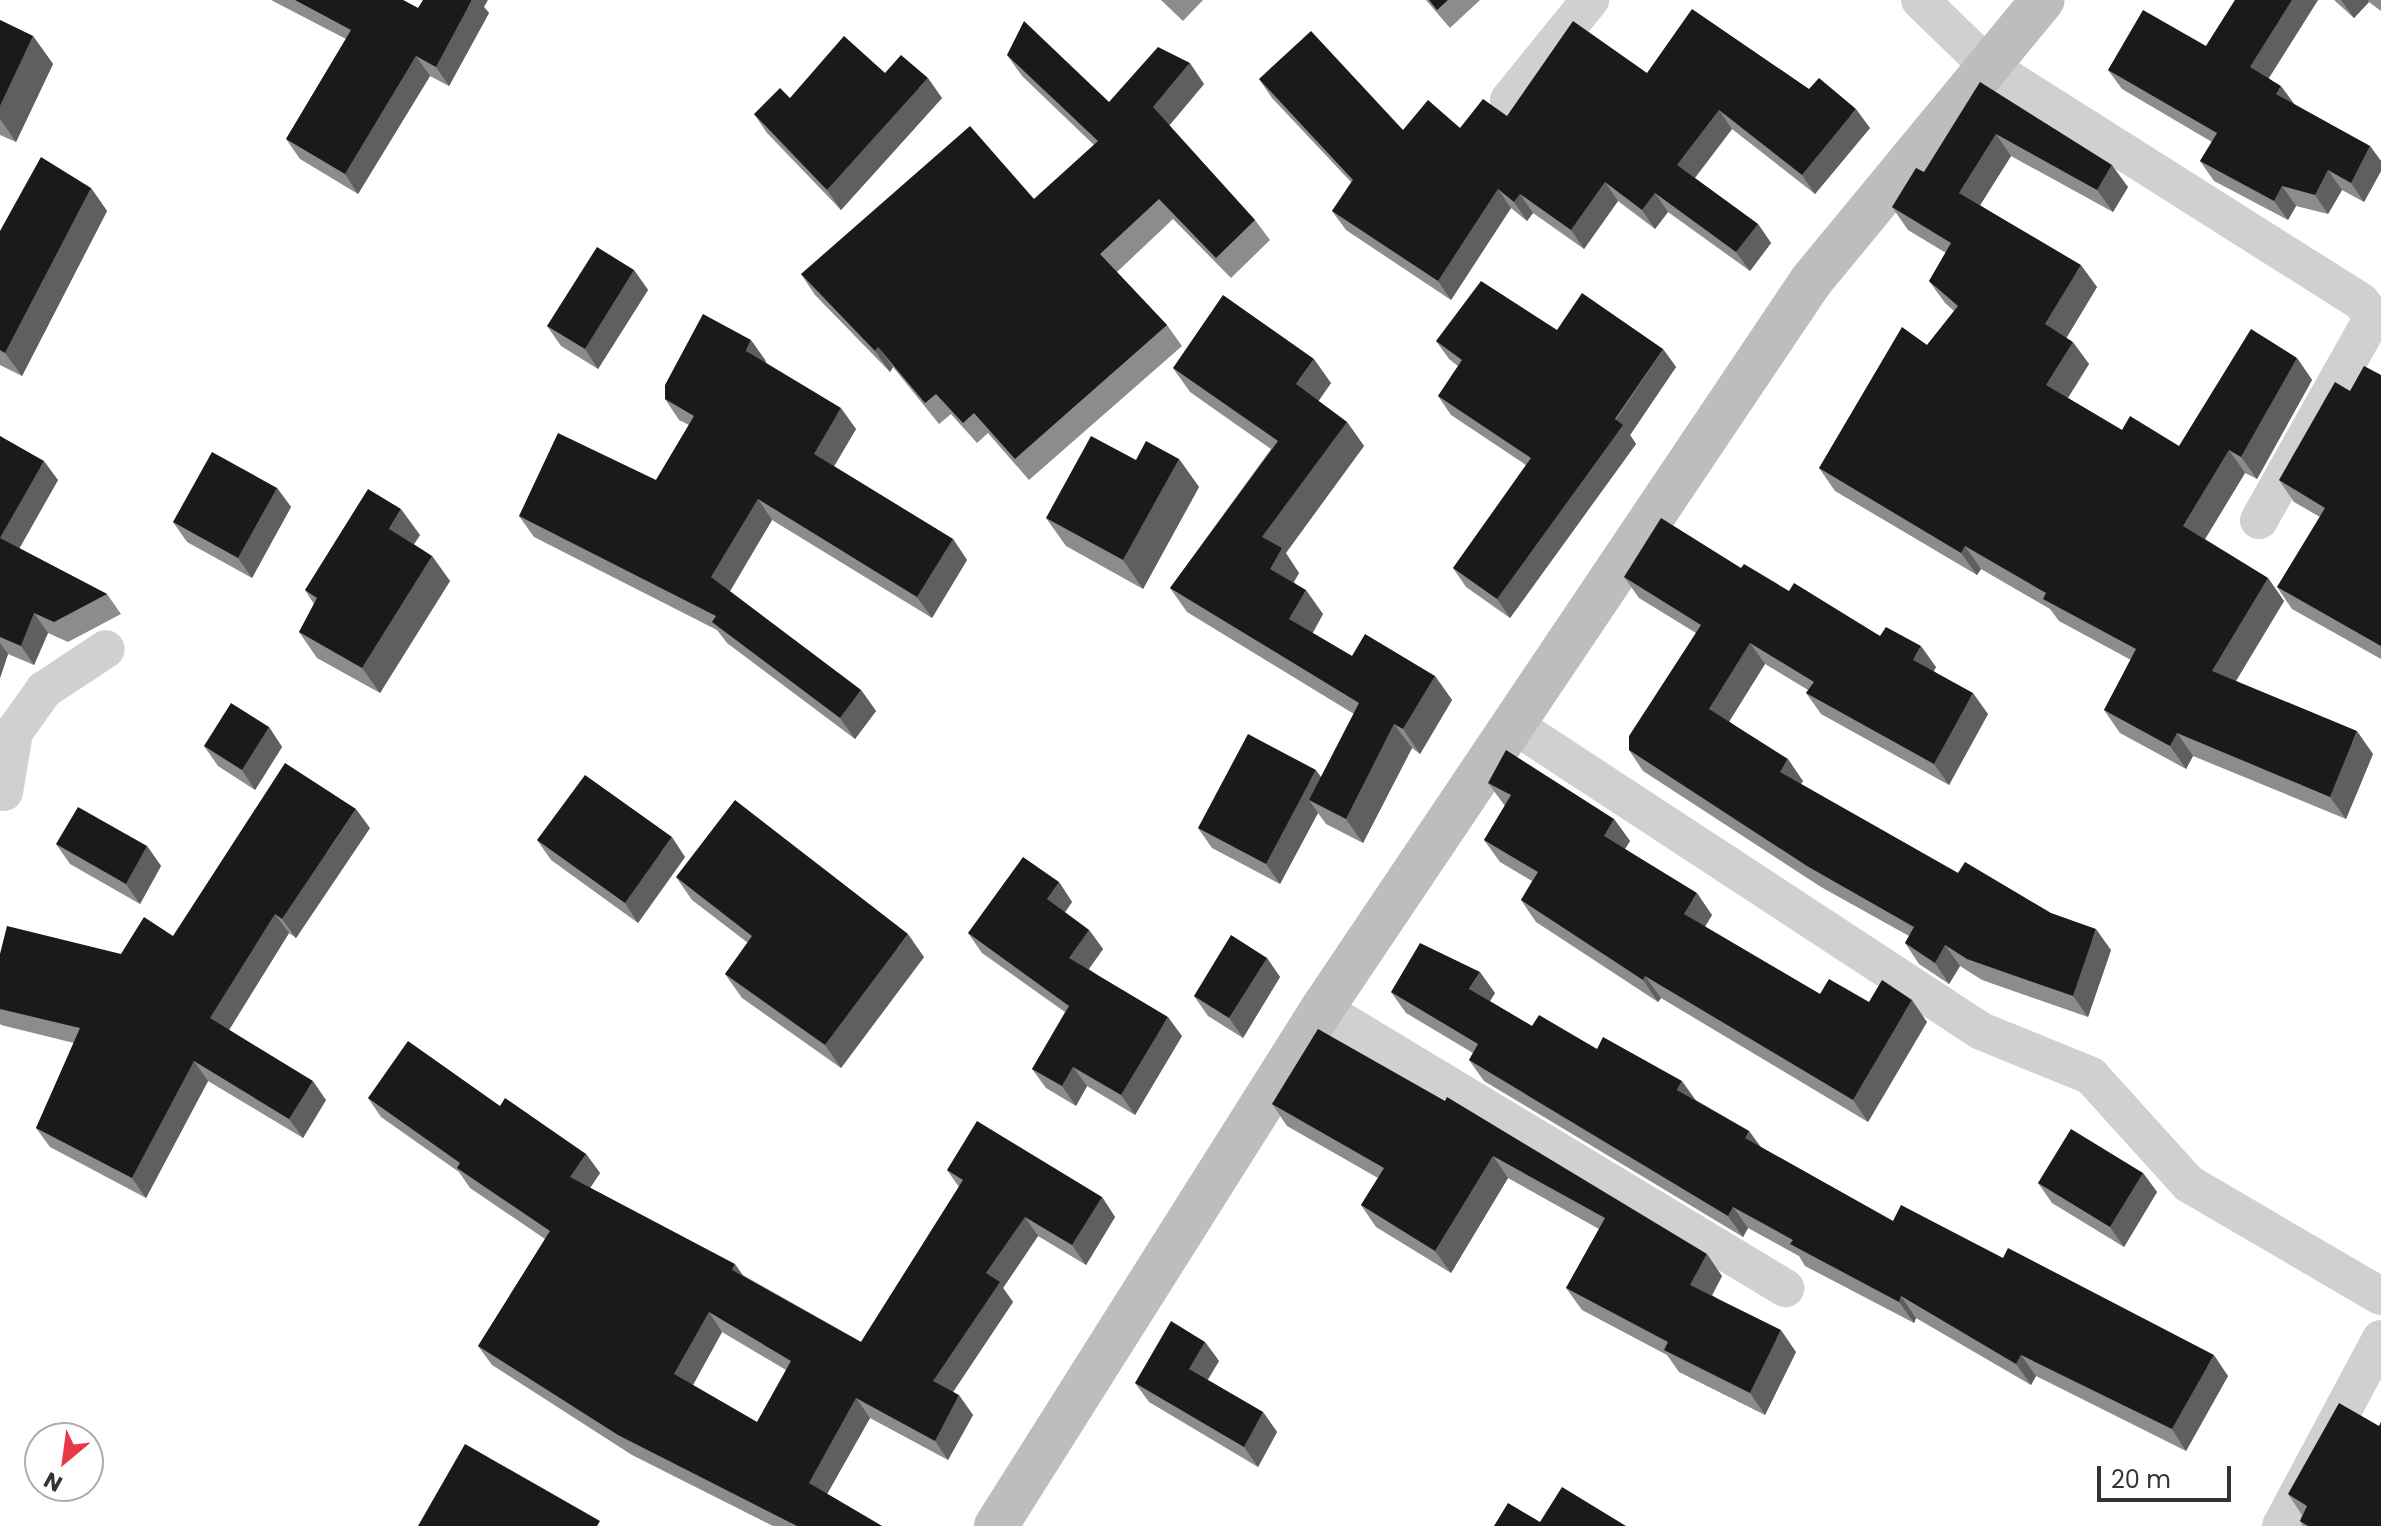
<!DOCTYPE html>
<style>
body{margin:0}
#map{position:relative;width:2381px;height:1526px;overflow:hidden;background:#fff;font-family:Poppins,sans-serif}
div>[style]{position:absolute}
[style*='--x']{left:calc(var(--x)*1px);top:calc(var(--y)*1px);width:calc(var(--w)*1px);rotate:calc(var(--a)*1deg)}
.minor>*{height:38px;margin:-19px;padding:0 19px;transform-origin:19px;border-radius:19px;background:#d0d0d0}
.secondary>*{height:44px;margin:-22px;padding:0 22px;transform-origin:22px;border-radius:22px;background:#bdbdbd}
.wall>*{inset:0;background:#8c8c8c}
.shaded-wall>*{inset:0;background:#5f5f5f}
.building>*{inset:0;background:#1a1a1a}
span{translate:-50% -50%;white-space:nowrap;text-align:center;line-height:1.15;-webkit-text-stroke:8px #fff;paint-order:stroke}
.north{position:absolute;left:24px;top:1422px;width:80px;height:80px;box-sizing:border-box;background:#fff;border:2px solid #adadad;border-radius:50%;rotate:209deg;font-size:22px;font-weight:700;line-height:32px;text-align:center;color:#333}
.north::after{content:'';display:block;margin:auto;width:28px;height:36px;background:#e63946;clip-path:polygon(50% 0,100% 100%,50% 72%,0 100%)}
.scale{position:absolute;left:2097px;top:1466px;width:134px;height:36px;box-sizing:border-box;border:4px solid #333;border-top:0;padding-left:10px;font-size:24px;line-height:28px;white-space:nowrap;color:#333;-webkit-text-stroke:6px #fff;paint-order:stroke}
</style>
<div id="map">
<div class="minor">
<div style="--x:1920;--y:0;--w:95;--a:44.1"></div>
<div style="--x:1988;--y:66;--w:441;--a:32.3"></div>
<div style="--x:2361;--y:302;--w:19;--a:51"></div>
<div style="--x:2373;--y:317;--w:233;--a:119.3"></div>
<div style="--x:1509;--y:100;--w:129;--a:-51"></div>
<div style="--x:1514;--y:725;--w:558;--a:33.23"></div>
<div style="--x:1981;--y:1031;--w:119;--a:22.2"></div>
<div style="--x:2091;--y:1076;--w:146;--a:47.8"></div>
<div style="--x:2189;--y:1184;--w:222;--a:30.3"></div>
<div style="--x:4;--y:792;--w:61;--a:-80.5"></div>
<div style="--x:14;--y:732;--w:52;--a:-54.5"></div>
<div style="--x:44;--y:690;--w:74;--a:-33.5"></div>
<div style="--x:1322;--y:1009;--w:541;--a:31.07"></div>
<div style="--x:2281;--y:1526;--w:212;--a:-61.9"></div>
</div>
<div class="secondary">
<div style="--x:996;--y:1526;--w:611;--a:-57.77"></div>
<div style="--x:1322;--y:1009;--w:877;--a:-56.11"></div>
<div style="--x:1811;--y:281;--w:364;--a:-50.5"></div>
</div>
<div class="wall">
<div style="clip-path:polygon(271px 0,403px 0,418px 8px,484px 7px,489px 13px,449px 86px,430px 76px,358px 194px,300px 159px,286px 139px,346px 39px)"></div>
<div style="clip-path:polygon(1161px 0,1203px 0,1183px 21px)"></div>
<div style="clip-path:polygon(1426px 0,1480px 0,1450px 28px)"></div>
<div style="clip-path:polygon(2235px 0,2318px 0,2269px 78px,2294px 105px,2370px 146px,2381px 161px,2381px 171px,2364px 202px,2342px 190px,2328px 214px,2296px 206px,2288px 220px,2214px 181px,2200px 161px,2212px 142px,2122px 89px,2108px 70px,2206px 46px)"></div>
<div style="clip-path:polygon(2334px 0,2381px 0,2381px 11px,2369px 2px,2354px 18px)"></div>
<div style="clip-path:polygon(0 20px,33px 36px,53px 64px,16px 142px,0 135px)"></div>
<div style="clip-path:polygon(1007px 55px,1109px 102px,1204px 84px,1169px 126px,1255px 220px,1270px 240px,1231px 278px,1173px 219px,1117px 272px,1167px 325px,1182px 346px,1029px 480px,988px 433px,977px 443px,951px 414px,939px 424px,893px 367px,890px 372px,815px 295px,801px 274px,1034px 199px,1094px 145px,1022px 76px)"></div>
<div style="clip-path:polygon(885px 73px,942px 98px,841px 210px,767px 133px,754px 114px,790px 98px)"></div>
<div style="clip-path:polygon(1647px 73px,1809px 89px,1870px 128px,1815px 194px,1732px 129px,1695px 178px,1758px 224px,1771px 243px,1750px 271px,1668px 212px,1655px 229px,1618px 201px,1584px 249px,1533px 213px,1527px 221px,1511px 208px,1451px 300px,1346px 230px,1332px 211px,1351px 182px,1272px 98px,1259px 79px,1403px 130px,1460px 128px,1507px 116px)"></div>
<div style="clip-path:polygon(1980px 82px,2128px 187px,2113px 212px,2011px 156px,1980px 205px,2097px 287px,2066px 338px,2089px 364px,2068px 398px,2122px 430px,2179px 446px,2297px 358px,2312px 380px,2257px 479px,2245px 473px,2205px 539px,2268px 578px,2284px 601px,2236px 681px,2373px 754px,2346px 819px,2193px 756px,2186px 769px,2120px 733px,2104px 710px,2131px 660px,2059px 621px,2050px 609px,1981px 569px,1977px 575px,1835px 491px,1819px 468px,1927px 345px,1954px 311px,1945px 303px,1929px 281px,1946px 253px,1908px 230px,1892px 207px,1924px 172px)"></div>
<div style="clip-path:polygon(91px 188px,107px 211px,22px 376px,0 365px,0 231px)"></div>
<div style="clip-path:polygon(634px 270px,648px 290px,598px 369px,561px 346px,547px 326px)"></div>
<div style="clip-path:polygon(1557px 330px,1663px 349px,1676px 367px,1630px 435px,1636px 444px,1510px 618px,1466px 587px,1453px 568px,1526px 465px,1451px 415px,1438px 396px,1458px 366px,1449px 359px,1436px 341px)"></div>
<div style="clip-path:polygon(766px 361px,765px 362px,856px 429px,834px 466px,953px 539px,967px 560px,932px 618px,772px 520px,730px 591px,861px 690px,876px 711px,855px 739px,727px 643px,717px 630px,534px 537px,519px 516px,656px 480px,689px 425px,679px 420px,665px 399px)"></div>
<div style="clip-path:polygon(1173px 368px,1331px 383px,1318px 401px,1347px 422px,1364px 446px,1285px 553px,1299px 573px,1294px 582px,1323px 614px,1313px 633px,1352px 656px,1435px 676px,1452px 700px,1420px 754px,1412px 748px,1363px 843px,1326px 824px,1318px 813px,1280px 884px,1212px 848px,1198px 828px,1321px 777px,1354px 714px,1187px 612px,1170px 588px,1271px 449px,1190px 392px)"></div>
<div style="clip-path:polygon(2381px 375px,2381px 659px,2292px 609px,2277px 587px,2320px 517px,2294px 502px,2279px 480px,2350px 391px)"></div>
<div style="clip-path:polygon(0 436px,58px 480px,19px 548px,107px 594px,121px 614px,68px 642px,48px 633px,34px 665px,8px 654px,0 678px)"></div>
<div style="clip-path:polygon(1179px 459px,1199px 487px,1143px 589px,1066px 546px,1046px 518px,1136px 460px)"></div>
<div style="clip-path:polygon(277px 488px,291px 507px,252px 578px,187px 542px,173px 522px)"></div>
<div style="clip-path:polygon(420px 535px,414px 544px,432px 556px,450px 581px,380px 693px,317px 658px,299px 632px,314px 604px,305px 590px)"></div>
<div style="clip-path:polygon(1741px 568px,1880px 636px,1936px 667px,1934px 671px,1988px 714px,1949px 785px,1821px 714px,1806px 693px,1808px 690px,1765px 664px,1729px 721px,1803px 781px,1801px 784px,1958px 873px,2111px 950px,2088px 1017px,1982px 980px,1960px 966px,1949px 984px,1919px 964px,1905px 943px,1909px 936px,1821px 887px,1643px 771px,1629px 750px,1696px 633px,1639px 598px,1624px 577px)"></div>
<div style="clip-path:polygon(269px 727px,282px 747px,255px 790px,218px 766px,204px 746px)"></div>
<div style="clip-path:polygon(1488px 783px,1614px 819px,1630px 841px,1625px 849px,1712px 915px,1705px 927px,1820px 994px,1869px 1002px,1927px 1022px,1868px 1122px,1661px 998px,1658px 1002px,1536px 922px,1521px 900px,1532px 881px,1500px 862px,1484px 840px,1505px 806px)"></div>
<div style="clip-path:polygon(370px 828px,296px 938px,289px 933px,229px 1030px,326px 1100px,303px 1138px,208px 1081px,146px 1198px,50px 1147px,36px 1128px,74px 1043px,1px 1025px,0 1023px,0 954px,121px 954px,173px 936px)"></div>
<div style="clip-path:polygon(537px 840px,685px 857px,638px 923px,551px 860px)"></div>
<div style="clip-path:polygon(56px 844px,147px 846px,161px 866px,140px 904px,70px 864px)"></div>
<div style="clip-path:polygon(676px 877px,924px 957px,841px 1068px,742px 998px,725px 974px,748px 943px,692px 900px)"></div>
<div style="clip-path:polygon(1059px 882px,1072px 902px,1065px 912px,1089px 930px,1103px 949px,1089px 969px,1182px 1036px,1135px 1115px,1087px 1086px,1076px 1106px,1046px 1088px,1032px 1069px,1065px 1012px,982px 953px,968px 933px)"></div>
<div style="clip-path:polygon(1267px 958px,1280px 977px,1243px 1038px,1208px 1016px,1194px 996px)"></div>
<div style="clip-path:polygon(1391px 992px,1495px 993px,1490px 1001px,1532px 1026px,1597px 1049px,1696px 1100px,1749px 1131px,1761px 1147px,1893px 1221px,2228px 1376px,2186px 1451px,2036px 1376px,2031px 1385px,1916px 1318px,1914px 1323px,1805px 1266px,1799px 1256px,1748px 1228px,1743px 1237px,1484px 1081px,1469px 1060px,1473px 1053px,1406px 1013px)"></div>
<div style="clip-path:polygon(1318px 1029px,1722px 1276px,1712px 1295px,1796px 1352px,1765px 1415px,1679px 1372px,1667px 1355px,1582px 1310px,1566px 1288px,1599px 1229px,1508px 1178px,1451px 1273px,1376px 1227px,1361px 1205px,1378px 1178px,1287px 1126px,1272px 1104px)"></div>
<div style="clip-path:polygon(evenodd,368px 1098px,500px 1106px,586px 1154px,600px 1173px,590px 1188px,861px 1342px,959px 1187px,947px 1170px,1102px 1197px,1115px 1217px,1086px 1265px,1038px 1236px,1003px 1288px,1013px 1302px,953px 1392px,973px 1415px,948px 1460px,870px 1418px,827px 1494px,882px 1526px,773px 1526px,632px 1455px,492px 1365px,478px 1346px,545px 1239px,470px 1188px,459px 1172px,381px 1117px,368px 1098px,722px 1332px,786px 1370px,757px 1422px,693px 1385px,722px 1332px)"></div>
<div style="clip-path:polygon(2143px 1173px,2157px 1192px,2124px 1247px,2052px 1203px,2038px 1183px)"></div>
<div style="clip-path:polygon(1205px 1342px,1219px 1361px,1208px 1380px,1263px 1412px,1277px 1432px,1258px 1467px,1149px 1402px,1135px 1383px)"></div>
<div style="clip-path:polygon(2288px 1494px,2381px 1526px,2303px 1526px,2300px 1521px,2302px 1515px)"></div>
</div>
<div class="shaded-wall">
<div style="clip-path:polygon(472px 0,488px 0,484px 7px,489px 13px,449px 86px,436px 67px)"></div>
<div style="clip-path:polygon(2292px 0,2318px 0,2263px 87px,2250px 67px)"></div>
<div style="clip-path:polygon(2341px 0,2368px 0,2369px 2px,2354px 18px)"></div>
<div style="clip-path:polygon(33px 36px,53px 64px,16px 142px,0 119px,0 106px)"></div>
<div style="clip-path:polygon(416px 56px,430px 76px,358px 194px,345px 174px)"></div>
<div style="clip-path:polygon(1190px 63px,1204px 84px,1167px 128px,1153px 107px)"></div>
<div style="clip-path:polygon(928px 78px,942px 98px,841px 210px,827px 190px)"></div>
<div style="clip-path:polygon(2281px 86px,2295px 105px,2276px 94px)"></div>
<div style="clip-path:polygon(1856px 109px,1870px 128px,1815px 194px,1802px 175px)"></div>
<div style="clip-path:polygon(1719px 110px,1732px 129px,1690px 184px,1677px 165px)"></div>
<div style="clip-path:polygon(1996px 134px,2011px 156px,1974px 215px,1959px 193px)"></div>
<div style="clip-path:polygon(2370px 146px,2381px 161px,2381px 171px,2364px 202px,2351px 183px)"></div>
<div style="clip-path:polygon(2112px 165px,2128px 187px,2113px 212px,2097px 190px)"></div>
<div style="clip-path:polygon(2328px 170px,2342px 190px,2328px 214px,2315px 195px)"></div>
<div style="clip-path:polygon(1605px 182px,1618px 201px,1584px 249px,1571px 230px)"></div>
<div style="clip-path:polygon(2282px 186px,2296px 206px,2288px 220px,2274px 201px)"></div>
<div style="clip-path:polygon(91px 188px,107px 211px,22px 376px,5px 353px)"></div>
<div style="clip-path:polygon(1498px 189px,1511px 208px,1451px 300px,1438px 281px)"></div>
<div style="clip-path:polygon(1655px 193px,1668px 212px,1655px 229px,1642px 210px)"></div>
<div style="clip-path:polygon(1520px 194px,1533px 213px,1527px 221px,1514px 202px)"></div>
<div style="clip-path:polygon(1758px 224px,1771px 243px,1750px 271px,1736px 252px)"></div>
<div style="clip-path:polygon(2081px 265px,2097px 287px,2061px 347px,2045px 324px)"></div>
<div style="clip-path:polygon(634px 270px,648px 290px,598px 369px,585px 349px)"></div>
<div style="clip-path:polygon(751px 340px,766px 361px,760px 372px,746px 351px)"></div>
<div style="clip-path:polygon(2073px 342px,2089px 364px,2062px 407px,2046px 385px)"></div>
<div style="clip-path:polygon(878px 347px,893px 367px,890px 372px,875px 351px)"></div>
<div style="clip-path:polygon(1663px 349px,1676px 367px,1630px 435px,1636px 444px,1510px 618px,1497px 599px)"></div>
<div style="clip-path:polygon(2297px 358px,2312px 380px,2257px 479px,2241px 457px)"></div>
<div style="clip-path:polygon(1314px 359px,1331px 383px,1313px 409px,1296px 384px)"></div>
<div style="clip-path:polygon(841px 408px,856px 429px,829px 475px,814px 454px)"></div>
<div style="clip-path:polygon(1347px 422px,1364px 446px,1286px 553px,1299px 573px,1287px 593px,1270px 569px,1262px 537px)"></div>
<div style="clip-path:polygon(2229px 450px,2245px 473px,2199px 549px,2183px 526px)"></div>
<div style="clip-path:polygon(1179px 459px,1199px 487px,1143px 589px,1123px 560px)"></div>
<div style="clip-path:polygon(44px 461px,58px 480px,14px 558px,0 538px)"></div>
<div style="clip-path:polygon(277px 488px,291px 507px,252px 578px,238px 558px)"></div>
<div style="clip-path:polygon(758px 499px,772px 520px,726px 598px,711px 577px)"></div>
<div style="clip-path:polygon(401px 509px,420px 535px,407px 555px,389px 529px)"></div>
<div style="clip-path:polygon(953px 539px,967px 560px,932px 618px,917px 597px)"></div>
<div style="clip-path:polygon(1965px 546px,1981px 569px,1977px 575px,1961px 553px)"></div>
<div style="clip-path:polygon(432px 556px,450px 581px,380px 693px,362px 668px)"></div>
<div style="clip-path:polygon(2268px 578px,2284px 601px,2228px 694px,2212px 671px)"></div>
<div style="clip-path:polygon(1306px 590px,1323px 614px,1306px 644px,1289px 619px)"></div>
<div style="clip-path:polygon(34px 613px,48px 633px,34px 665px,21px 646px)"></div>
<div style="clip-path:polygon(0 643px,8px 654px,0 678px)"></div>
<div style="clip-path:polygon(1750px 643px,1765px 664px,1724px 730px,1709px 709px)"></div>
<div style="clip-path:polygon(1921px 646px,1936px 667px,1928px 681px,1913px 660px)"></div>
<div style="clip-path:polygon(1435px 676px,1452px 700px,1420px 754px,1403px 729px)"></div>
<div style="clip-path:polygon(861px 690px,876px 711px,855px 739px,840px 718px)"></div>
<div style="clip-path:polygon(1973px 693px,1988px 714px,1949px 785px,1934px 764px)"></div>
<div style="clip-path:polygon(1394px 724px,1412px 748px,1363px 843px,1346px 819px)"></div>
<div style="clip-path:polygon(269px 727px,282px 747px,255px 790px,242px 770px)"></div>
<div style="clip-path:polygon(2357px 731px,2373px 754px,2346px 819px,2330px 797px)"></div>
<div style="clip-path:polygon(2177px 733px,2193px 756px,2186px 769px,2170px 746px)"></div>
<div style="clip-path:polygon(1788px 759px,1803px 781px,1795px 793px,1780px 772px)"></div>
<div style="clip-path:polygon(1316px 770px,1330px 790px,1309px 800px,1318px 813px,1280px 884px,1266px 864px)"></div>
<div style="clip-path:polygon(356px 809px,370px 828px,296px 938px,282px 919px)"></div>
<div style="clip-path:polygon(1614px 819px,1630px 841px,1619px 858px,1604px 836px)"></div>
<div style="clip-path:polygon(672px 837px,685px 857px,638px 923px,625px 903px)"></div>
<div style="clip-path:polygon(147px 846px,161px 866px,140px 904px,126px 884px)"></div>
<div style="clip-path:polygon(1059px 882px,1072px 902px,1061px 918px,1047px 899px)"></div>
<div style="clip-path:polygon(1697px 893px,1712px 915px,1699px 936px,1684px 914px)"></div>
<div style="clip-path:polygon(275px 914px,289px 933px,224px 1038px,210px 1018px)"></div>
<div style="clip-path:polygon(2096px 929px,2111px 950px,2088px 1017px,2073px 996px)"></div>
<div style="clip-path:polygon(1089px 930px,1103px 949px,1083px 977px,1069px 958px)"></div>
<div style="clip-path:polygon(908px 934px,924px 957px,841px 1068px,825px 1045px)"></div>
<div style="clip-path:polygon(1945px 945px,1960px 966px,1949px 984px,1935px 963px)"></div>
<div style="clip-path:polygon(1267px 958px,1280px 977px,1243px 1038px,1229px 1018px)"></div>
<div style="clip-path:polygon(1480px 972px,1495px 993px,1484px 1011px,1469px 989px)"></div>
<div style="clip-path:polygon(1645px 976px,1661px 998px,1658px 1002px,1643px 980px)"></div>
<div style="clip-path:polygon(1912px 1000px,1927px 1022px,1868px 1122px,1853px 1100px)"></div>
<div style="clip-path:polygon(1168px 1017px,1182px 1036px,1135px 1115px,1121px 1095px)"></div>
<div style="clip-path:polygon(194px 1061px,208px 1081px,146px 1198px,132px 1178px)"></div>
<div style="clip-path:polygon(1073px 1067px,1087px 1086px,1076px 1106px,1062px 1086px)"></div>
<div style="clip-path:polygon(313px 1081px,326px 1100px,303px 1138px,289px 1119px)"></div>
<div style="clip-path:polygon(1682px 1081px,1697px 1102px,1677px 1090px)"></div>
<div style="clip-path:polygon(1749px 1131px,1764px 1152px,1745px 1138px)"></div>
<div style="clip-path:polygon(586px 1154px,600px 1173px,584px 1197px,570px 1177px)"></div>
<div style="clip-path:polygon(1493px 1156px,1508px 1178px,1451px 1273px,1435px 1251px)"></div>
<div style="clip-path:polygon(2143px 1173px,2157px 1192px,2124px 1247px,2110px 1227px)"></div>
<div style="clip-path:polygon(1102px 1197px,1115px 1217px,1086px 1265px,1072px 1245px)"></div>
<div style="clip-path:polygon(1733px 1207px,1748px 1228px,1743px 1237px,1728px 1216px)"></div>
<div style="clip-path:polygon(1025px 1217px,1038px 1236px,1003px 1288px,1013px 1302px,947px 1401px,933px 1381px,986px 1273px)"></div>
<div style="clip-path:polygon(1707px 1254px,1722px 1276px,1706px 1307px,1690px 1285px)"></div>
<div style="clip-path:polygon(735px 1264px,749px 1284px,732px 1270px)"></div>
<div style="clip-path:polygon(1901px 1296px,1916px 1318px,1914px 1323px,1899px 1302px)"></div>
<div style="clip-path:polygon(709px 1312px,722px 1332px,688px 1394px,674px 1374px)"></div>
<div style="clip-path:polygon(1781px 1330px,1796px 1352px,1765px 1415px,1750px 1393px)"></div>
<div style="clip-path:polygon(1205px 1342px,1219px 1361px,1202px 1388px,1189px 1369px)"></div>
<div style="clip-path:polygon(2021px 1355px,2036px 1376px,2031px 1385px,2016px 1364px)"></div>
<div style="clip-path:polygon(2214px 1355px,2228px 1376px,2186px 1451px,2172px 1429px)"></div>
<div style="clip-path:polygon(959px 1395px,973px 1415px,948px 1460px,935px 1441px)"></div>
<div style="clip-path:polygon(856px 1398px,870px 1418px,822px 1503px,809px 1483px)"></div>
<div style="clip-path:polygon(1263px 1412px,1277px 1432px,1258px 1467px,1244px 1447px)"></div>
</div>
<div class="building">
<div style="clip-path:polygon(295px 0,403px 0,418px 8px,423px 0,472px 0,436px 67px,416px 56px,345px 174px,286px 139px,351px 30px)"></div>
<div style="clip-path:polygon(1429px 0,1448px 0,1437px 10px)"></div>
<div style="clip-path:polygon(2235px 0,2292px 0,2250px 67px,2281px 86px,2276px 94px,2370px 146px,2351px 183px,2328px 170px,2315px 195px,2282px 186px,2274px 201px,2200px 161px,2217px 133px,2108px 70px,2143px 10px,2206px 46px)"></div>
<div style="clip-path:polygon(1692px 9px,1809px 89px,1819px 78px,1856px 109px,1802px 175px,1719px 110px,1677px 165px,1758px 224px,1736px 252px,1655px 193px,1642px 210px,1605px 182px,1571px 230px,1520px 194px,1514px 202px,1498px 189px,1438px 281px,1332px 211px,1353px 180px,1259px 79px,1311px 31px,1403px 130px,1428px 100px,1460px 128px,1483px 99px,1507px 116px,1573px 21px,1647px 73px)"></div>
<div style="clip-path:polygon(0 20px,33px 36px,0 106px)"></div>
<div style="clip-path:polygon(1024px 21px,1109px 102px,1158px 47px,1190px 63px,1153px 107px,1255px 220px,1216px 258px,1159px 199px,1100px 254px,1167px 325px,1015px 459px,974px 413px,963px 423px,936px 394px,925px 403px,878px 347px,875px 351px,801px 274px,970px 126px,1034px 199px,1098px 141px,1007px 55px)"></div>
<div style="clip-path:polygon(844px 36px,885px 73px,901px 55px,928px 78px,827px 190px,754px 114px,780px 88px,790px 98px)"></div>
<div style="clip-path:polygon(1980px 82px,2112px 165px,2097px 190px,1996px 134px,1959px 193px,2081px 265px,2045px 324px,2073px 342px,2046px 385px,2122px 430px,2130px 416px,2179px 446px,2251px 329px,2297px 358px,2241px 457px,2229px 450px,2183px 526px,2268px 578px,2212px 671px,2357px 731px,2330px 797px,2177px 733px,2170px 746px,2104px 710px,2136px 649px,2043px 599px,2046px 593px,1965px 546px,1961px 553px,1819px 468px,1902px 327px,1927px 345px,1958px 306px,1929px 281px,1951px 243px,1892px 207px,1916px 168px,1924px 172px)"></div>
<div style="clip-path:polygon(41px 157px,91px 188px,5px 353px,0 350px,0 231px)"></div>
<div style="clip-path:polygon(597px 247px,634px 270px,585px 349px,547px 326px)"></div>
<div style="clip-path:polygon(1481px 281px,1557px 330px,1582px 293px,1663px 349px,1615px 419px,1623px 425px,1497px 599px,1453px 568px,1531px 458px,1438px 396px,1462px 360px,1436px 341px)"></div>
<div style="clip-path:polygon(1223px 295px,1314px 359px,1296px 384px,1347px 422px,1262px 537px,1282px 548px,1270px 569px,1306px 590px,1289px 619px,1352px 656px,1365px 634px,1435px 676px,1403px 729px,1394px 724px,1346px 819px,1309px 800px,1359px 703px,1170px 588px,1278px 441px,1173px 368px)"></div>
<div style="clip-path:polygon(703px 314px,751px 340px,746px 351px,841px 408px,814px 454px,953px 539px,917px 597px,758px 499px,711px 577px,861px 690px,840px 718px,712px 622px,716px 616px,519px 516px,558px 433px,656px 480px,694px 416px,665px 399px,665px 385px)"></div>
<div style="clip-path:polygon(2364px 366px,2381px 375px,2381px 646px,2277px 587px,2325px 508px,2279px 480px,2335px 382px,2350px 391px)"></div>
<div style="clip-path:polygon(0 436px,44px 461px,0 538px,107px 594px,54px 622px,34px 613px,21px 646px,0 637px)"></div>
<div style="clip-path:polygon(1091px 436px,1136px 460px,1146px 441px,1179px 459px,1123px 560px,1046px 518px)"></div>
<div style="clip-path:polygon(212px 452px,277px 488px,238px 558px,173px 522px)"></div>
<div style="clip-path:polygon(368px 489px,401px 509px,389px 529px,432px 556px,362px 668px,299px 632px,317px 598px,305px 590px)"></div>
<div style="clip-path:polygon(1661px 518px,1741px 568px,1744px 564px,1789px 591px,1794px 583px,1880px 636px,1886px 627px,1921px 646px,1913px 660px,1973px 693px,1934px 764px,1806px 693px,1814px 682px,1750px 643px,1709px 709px,1788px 759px,1780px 772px,1958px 873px,1965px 862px,2051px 913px,2096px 929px,2073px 996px,1967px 959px,1945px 945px,1935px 963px,1905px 943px,1914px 927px,1807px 866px,1629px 750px,1629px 736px,1701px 625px,1624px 577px)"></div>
<div style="clip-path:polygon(231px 703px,269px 727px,242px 770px,204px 746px)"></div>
<div style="clip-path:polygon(1248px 734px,1316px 770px,1266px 864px,1198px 828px)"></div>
<div style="clip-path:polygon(1506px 750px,1614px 819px,1604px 836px,1697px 893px,1684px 914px,1820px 994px,1829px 979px,1869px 1002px,1882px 980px,1912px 1000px,1853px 1100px,1645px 976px,1643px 980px,1521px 900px,1538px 872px,1484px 840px,1511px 795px,1488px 783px)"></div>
<div style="clip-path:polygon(285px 763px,356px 809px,282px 919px,275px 914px,210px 1018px,313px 1081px,289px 1119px,194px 1061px,132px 1178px,36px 1128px,80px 1028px,0 1009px,0 954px,7px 926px,121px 954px,144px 917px,173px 936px)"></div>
<div style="clip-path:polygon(585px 775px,672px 837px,625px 903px,537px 840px)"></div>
<div style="clip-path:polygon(735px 800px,908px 934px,825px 1045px,725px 974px,752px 936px,676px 877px)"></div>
<div style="clip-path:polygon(78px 807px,147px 846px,126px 884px,56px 844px)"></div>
<div style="clip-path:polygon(1023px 857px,1059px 882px,1047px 899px,1089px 930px,1069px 958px,1168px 1017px,1121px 1095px,1073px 1067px,1062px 1086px,1032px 1069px,1069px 1006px,968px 933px)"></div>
<div style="clip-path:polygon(1231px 935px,1267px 958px,1229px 1018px,1194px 996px)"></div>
<div style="clip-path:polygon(1420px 943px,1480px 972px,1469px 989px,1532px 1026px,1539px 1015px,1597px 1049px,1603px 1037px,1682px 1081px,1677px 1090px,1749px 1131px,1745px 1138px,1893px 1221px,1901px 1205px,2003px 1258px,2008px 1248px,2214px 1355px,2172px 1429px,2021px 1355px,2016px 1364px,1901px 1296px,1899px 1302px,1790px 1244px,1793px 1240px,1733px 1207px,1728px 1216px,1469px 1060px,1478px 1044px,1391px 992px)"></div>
<div style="clip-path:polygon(1318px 1029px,1445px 1101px,1447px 1097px,1707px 1254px,1690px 1285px,1781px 1330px,1750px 1393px,1664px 1350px,1668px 1342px,1566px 1288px,1605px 1218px,1493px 1156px,1435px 1251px,1361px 1205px,1384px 1168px,1272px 1104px)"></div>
<div style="clip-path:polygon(evenodd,408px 1041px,500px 1106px,505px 1098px,586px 1154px,570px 1177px,735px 1264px,732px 1270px,861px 1342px,963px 1180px,947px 1170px,977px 1121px,1102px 1197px,1072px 1245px,1025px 1217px,986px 1273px,1000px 1282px,933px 1381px,959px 1395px,935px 1441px,856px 1398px,809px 1483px,882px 1526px,797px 1526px,618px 1435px,478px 1346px,550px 1231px,457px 1168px,460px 1163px,368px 1098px,408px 1041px,709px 1312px,791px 1361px,757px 1422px,674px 1374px,709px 1312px)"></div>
<div style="clip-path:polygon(2071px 1129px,2143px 1173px,2110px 1227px,2038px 1183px)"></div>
<div style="clip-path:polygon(1171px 1321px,1205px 1342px,1189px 1369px,1263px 1412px,1244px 1447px,1135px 1383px)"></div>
<div style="clip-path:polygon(2339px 1403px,2379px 1426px,2381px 1422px,2381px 1526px,2308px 1526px,2300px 1521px,2307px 1506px,2288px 1494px)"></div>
<div style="clip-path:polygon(465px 1444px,600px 1521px,597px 1526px,418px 1526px)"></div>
<div style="clip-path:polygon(1562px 1487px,1626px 1526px,1494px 1526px,1508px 1503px,1540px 1522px)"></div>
</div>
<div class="north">N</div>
<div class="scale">20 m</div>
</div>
